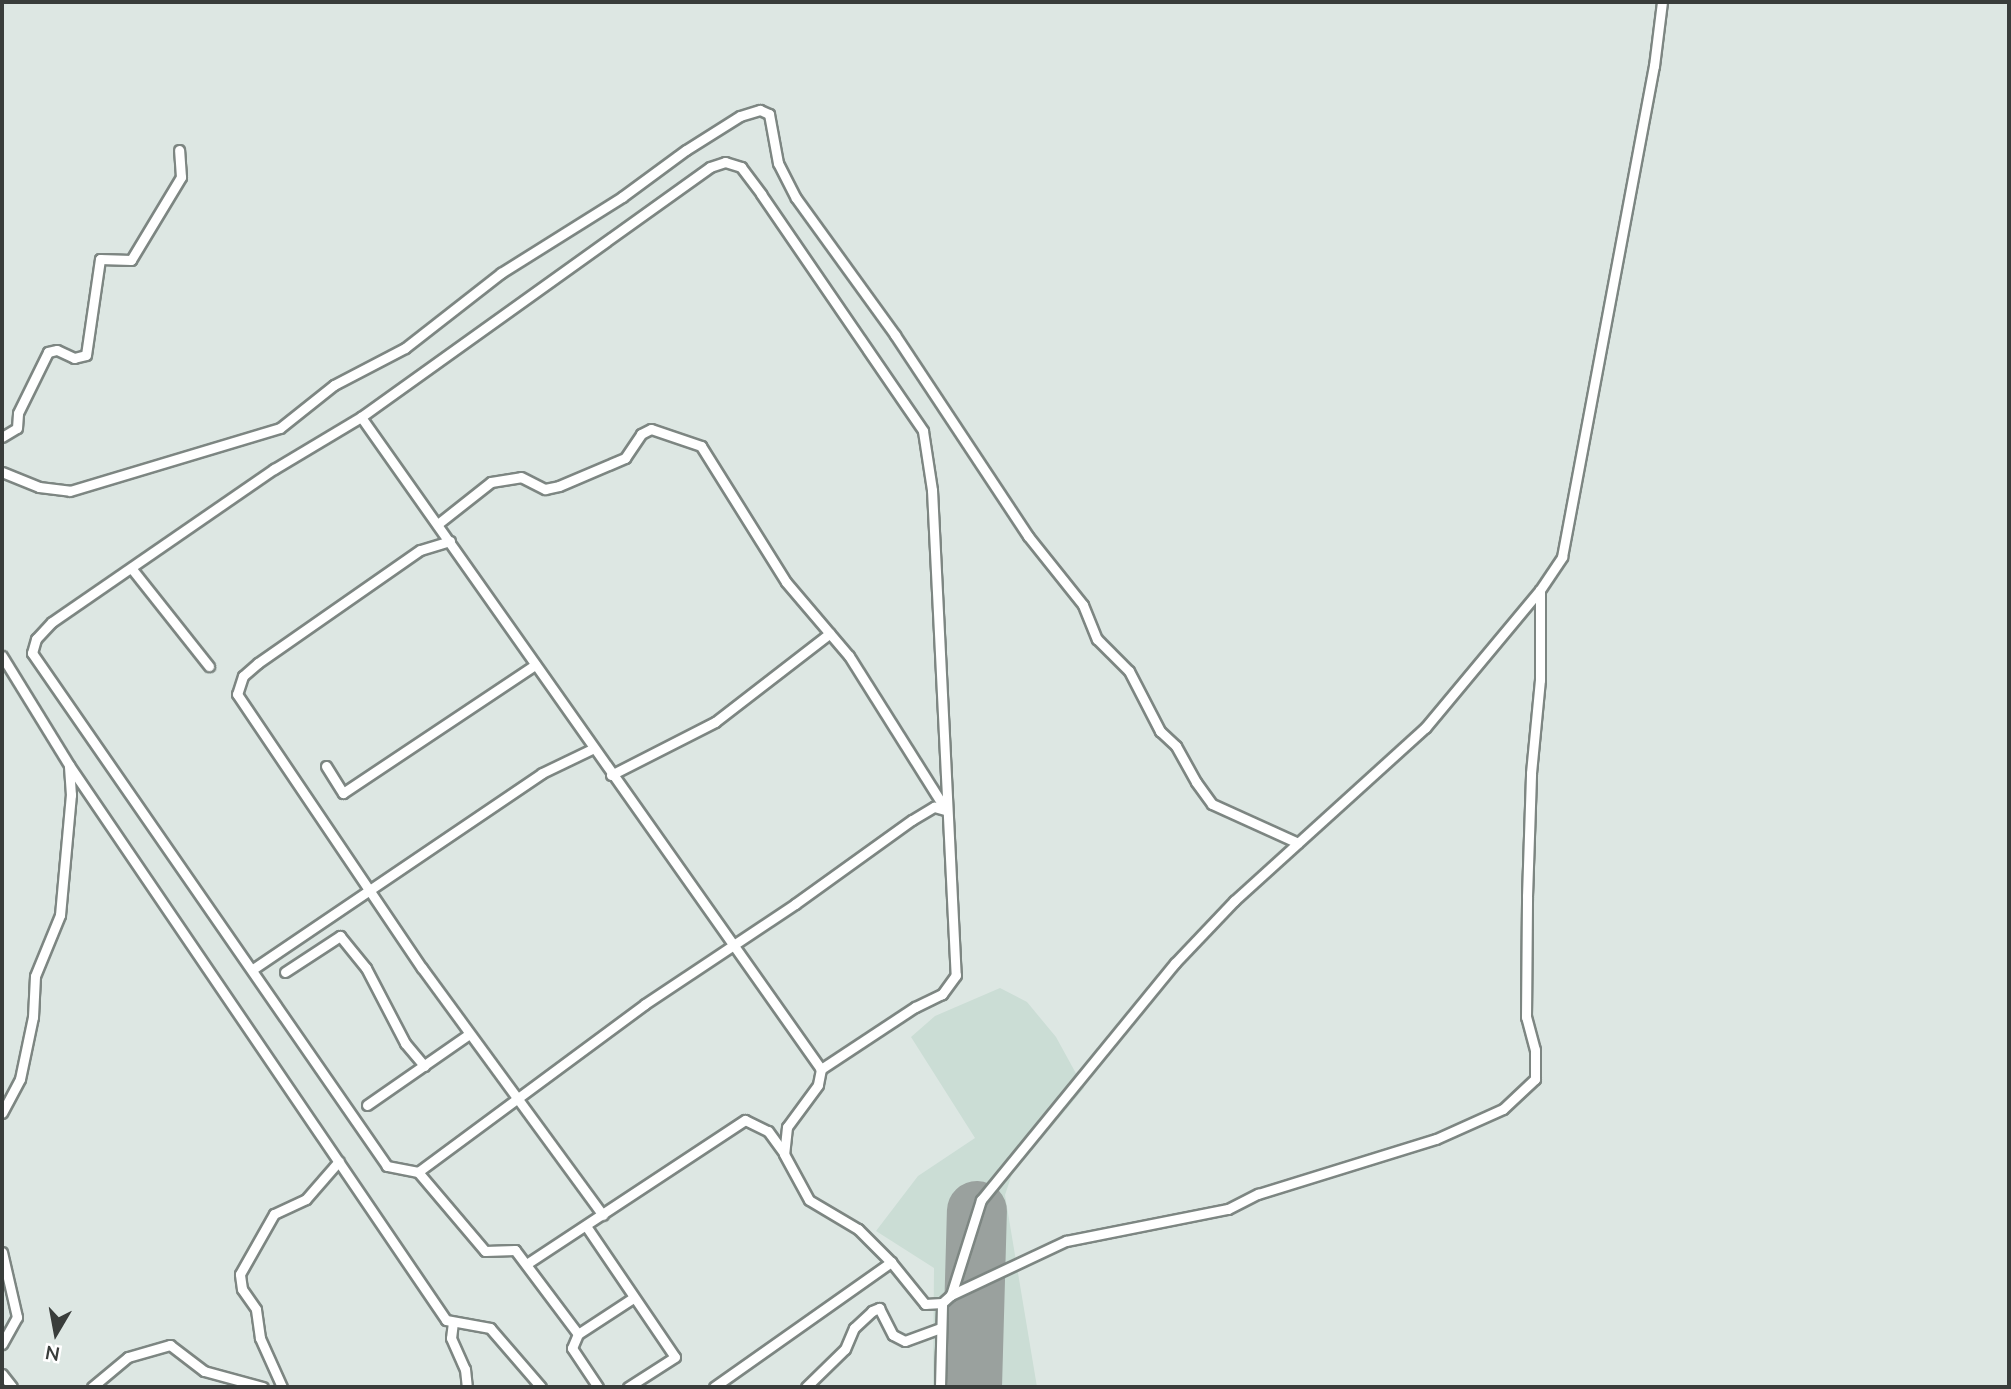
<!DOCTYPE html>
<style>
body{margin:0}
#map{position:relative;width:2011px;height:1389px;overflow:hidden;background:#dde7e3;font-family:Mulish,sans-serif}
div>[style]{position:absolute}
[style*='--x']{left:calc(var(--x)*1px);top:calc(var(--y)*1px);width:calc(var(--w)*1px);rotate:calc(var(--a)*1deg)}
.built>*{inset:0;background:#cbddd5}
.runway>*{height:60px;margin:-30px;padding:0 30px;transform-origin:30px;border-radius:30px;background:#9aa19e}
.roads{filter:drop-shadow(2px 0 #7d8682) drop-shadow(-2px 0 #7d8682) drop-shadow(0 2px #7d8682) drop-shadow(0 -2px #7d8682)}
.street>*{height:9px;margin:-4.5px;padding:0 4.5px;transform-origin:4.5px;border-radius:4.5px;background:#fff}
span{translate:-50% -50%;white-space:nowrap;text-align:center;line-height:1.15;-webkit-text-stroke:5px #fff;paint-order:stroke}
.frame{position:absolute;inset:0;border:4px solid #393d3b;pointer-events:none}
.north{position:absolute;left:21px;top:1298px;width:70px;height:70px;-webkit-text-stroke:5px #fff;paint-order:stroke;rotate:190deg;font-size:19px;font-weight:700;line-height:28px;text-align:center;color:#393d3b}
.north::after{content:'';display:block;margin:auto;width:24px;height:32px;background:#393d3b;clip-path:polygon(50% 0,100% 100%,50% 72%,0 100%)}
</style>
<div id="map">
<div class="built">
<div style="clip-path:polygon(1000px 988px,1027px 1002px,1056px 1037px,1084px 1088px,1012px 1174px,1005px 1195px,1037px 1387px,933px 1387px,934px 1268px,876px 1231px,918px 1176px,975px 1138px,911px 1037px,935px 1016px)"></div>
</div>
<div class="runway">
<div style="--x:972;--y:1387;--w:176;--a:-88.4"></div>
</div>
<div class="roads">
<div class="street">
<div style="--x:361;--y:417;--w:798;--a:54.8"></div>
<div style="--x:821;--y:1069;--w:16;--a:101"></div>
<div style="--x:818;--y:1085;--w:52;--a:126.4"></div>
<div style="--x:787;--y:1127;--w:27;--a:96"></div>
<div style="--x:784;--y:1154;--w:52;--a:61.5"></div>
<div style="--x:809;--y:1200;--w:57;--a:30.6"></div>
<div style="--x:858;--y:1229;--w:47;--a:45"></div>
<div style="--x:2;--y:437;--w:17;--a:-31"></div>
<div style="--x:17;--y:428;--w:15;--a:-86"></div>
<div style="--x:18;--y:413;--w:68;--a:-63.8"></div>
<div style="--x:48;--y:352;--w:9;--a:-13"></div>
<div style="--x:57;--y:350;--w:19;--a:25"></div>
<div style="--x:74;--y:358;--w:12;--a:-14"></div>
<div style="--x:86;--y:355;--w:97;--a:-81.7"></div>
<div style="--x:100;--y:259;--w:31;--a:2"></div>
<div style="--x:131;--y:260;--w:97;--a:-58.9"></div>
<div style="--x:181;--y:177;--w:27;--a:-94"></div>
<div style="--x:2;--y:472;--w:40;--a:22"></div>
<div style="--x:39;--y:487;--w:31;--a:7"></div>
<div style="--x:70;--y:491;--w:219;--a:-16.7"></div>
<div style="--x:280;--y:428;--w:69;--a:-38.5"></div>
<div style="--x:334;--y:385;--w:80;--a:-27.5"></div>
<div style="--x:405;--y:348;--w:122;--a:-38"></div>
<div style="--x:501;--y:273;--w:143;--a:-32.1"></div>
<div style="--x:622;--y:197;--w:79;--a:-36.3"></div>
<div style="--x:686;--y:150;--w:64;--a:-32.2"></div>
<div style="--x:740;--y:116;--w:21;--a:-17"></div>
<div style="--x:760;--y:110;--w:10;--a:24"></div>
<div style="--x:769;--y:114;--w:50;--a:79.6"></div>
<div style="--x:778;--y:163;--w:39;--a:63"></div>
<div style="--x:796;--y:198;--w:169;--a:54.1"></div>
<div style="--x:895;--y:335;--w:241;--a:56.5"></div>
<div style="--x:1028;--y:536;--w:88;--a:51.4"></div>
<div style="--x:1083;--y:605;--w:37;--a:68"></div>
<div style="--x:1097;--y:639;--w:45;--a:45"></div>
<div style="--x:1129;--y:671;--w:68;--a:62.7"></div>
<div style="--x:1160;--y:731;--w:22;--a:43"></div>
<div style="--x:1176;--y:746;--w:41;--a:60.9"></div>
<div style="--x:1196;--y:782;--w:27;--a:54"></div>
<div style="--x:1212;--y:804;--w:94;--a:24.4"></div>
<div style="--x:439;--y:523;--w:66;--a:-38.3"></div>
<div style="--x:491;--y:482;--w:30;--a:-9"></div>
<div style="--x:521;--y:477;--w:27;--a:27"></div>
<div style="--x:545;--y:489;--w:14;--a:-12"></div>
<div style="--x:559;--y:486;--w:72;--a:-23"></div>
<div style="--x:625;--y:458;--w:29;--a:-56"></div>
<div style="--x:641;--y:434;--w:11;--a:-27"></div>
<div style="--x:651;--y:429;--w:53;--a:18.8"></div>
<div style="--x:701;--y:446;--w:160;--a:58"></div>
<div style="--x:786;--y:582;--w:97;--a:49.6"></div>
<div style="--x:849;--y:656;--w:176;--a:57.8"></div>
<div style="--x:450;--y:541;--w:31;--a:163"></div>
<div style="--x:420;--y:550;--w:198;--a:145.1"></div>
<div style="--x:258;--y:663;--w:20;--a:139"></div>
<div style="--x:243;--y:676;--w:19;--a:108"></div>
<div style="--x:237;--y:694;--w:331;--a:56"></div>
<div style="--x:422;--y:968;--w:306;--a:53.8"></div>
<div style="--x:132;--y:569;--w:124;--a:51.6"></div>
<div style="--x:2;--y:656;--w:128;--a:58.4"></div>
<div style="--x:69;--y:765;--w:671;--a:55.81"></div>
<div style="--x:446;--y:1320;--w:45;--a:10.3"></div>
<div style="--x:490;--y:1328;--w:78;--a:49.2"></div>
<div style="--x:326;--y:766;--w:32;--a:58"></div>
<div style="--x:343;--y:793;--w:231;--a:-33.7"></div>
<div style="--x:611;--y:775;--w:117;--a:-27"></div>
<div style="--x:715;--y:722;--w:145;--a:-37.7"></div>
<div style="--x:253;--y:969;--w:349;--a:-34.1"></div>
<div style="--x:542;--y:773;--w:55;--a:-25.6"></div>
<div style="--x:285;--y:972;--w:66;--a:-33.2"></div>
<div style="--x:340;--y:936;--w:41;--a:50.9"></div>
<div style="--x:366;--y:968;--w:85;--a:62.5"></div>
<div style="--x:405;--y:1043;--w:30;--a:50"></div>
<div style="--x:367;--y:1105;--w:124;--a:-34.8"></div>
<div style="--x:2;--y:1113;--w:38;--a:-62"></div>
<div style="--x:20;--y:1079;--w:63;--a:-78.2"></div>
<div style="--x:33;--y:1017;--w:41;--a:-87.2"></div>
<div style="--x:35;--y:976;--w:66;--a:-67.7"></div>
<div style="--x:60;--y:915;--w:121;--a:-84.8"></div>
<div style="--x:71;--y:795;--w:29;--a:-94"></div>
<div style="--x:418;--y:1172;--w:282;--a:-36.5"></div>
<div style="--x:645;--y:1004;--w:180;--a:-33.7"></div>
<div style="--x:795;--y:904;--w:144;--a:-35.7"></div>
<div style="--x:912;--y:820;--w:26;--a:-31"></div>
<div style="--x:934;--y:807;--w:11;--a:15"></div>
<div style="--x:586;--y:1226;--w:158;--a:55.8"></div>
<div style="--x:675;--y:1357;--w:56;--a:147.4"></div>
<div style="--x:2;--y:1252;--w:67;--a:77"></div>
<div style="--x:17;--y:1317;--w:31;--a:119"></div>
<div style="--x:528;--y:1263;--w:260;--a:-33.4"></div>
<div style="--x:745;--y:1120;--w:25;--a:26"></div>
<div style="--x:768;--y:1131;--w:27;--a:54"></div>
<div style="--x:951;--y:1295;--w:127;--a:-25.2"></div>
<div style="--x:1066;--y:1241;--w:165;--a:-11.2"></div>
<div style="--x:1228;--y:1209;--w:34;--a:-27"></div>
<div style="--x:1258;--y:1194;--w:186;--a:-17.2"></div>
<div style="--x:1436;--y:1139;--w:73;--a:-24.1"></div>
<div style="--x:1503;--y:1109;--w:44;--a:-43.2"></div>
<div style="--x:1535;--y:1079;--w:29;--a:-90"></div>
<div style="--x:1535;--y:1050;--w:34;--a:-105"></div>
<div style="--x:1526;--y:1017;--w:121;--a:-89.5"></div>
<div style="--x:1527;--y:896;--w:123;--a:-88.1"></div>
<div style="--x:1531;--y:773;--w:93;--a:-84.5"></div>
<div style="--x:1540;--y:680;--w:90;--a:-90"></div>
<div style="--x:453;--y:1322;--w:16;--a:97"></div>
<div style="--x:451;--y:1338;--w:34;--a:66"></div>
<div style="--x:465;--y:1369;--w:18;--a:84"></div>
<div style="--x:578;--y:1334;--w:105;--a:-126.9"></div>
<div style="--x:515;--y:1250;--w:30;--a:178"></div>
<div style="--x:485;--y:1251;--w:104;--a:-130.3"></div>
<div style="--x:418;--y:1172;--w:32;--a:-169"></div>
<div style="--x:387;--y:1166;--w:624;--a:-124.68"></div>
<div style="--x:32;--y:653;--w:15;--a:-74"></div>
<div style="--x:36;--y:639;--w:23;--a:-47"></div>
<div style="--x:52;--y:622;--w:270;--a:-34.6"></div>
<div style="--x:274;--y:469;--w:101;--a:-30.9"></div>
<div style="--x:361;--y:417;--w:429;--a:-35.6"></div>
<div style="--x:710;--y:167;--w:16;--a:-18"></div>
<div style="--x:725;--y:162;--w:17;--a:17"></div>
<div style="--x:741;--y:167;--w:34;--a:53"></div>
<div style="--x:761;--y:194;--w:287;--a:55.6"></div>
<div style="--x:923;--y:431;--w:60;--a:81.3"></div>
<div style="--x:932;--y:490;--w:486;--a:87.2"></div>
<div style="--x:956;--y:975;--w:24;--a:126"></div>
<div style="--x:942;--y:994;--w:30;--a:154"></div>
<div style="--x:915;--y:1007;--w:113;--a:146.6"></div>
<div style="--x:2;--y:1374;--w:16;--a:52"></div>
<div style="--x:92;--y:1387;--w:47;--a:-39.8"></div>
<div style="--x:128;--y:1357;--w:44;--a:-15.9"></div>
<div style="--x:170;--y:1345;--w:43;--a:37.4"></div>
<div style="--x:204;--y:1371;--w:61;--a:15.2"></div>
<div style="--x:282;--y:1387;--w:54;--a:-114.2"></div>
<div style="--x:260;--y:1338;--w:29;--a:-98"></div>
<div style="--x:256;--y:1309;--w:24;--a:-125"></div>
<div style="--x:242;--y:1289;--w:15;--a:-98"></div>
<div style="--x:240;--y:1274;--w:69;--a:-60.5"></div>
<div style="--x:274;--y:1214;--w:35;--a:-25"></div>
<div style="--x:306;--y:1199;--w:50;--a:-49"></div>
<div style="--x:598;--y:1387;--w:47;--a:-123.7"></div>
<div style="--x:572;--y:1348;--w:15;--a:-67"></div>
<div style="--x:578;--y:1334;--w:66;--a:-33.2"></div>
<div style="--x:714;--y:1387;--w:217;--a:-35.2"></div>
<div style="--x:891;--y:1262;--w:54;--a:51"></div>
<div style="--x:925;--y:1304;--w:17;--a:-3"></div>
<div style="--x:942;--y:1303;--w:12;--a:-42"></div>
<div style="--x:951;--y:1295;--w:100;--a:-72.5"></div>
<div style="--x:981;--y:1200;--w:306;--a:-50.7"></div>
<div style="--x:1175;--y:963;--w:86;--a:-46.4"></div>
<div style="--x:1234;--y:901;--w:258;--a:-42.2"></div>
<div style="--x:1425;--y:728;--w:180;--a:-50.2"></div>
<div style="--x:1540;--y:590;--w:40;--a:-56"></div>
<div style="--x:1562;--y:557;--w:500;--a:-79.4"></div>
<div style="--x:1654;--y:66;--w:64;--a:-82.9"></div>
<div style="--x:806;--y:1387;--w:54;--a:-44.3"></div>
<div style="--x:845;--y:1349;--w:23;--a:-67"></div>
<div style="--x:854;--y:1328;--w:25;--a:-43"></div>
<div style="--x:872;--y:1311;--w:8;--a:-23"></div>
<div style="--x:879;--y:1308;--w:30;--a:63"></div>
<div style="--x:893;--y:1335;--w:13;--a:27"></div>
<div style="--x:905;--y:1341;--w:37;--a:-20"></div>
<div style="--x:940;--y:1387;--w:84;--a:-88.6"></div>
</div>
</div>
<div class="frame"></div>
<div class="north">N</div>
</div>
